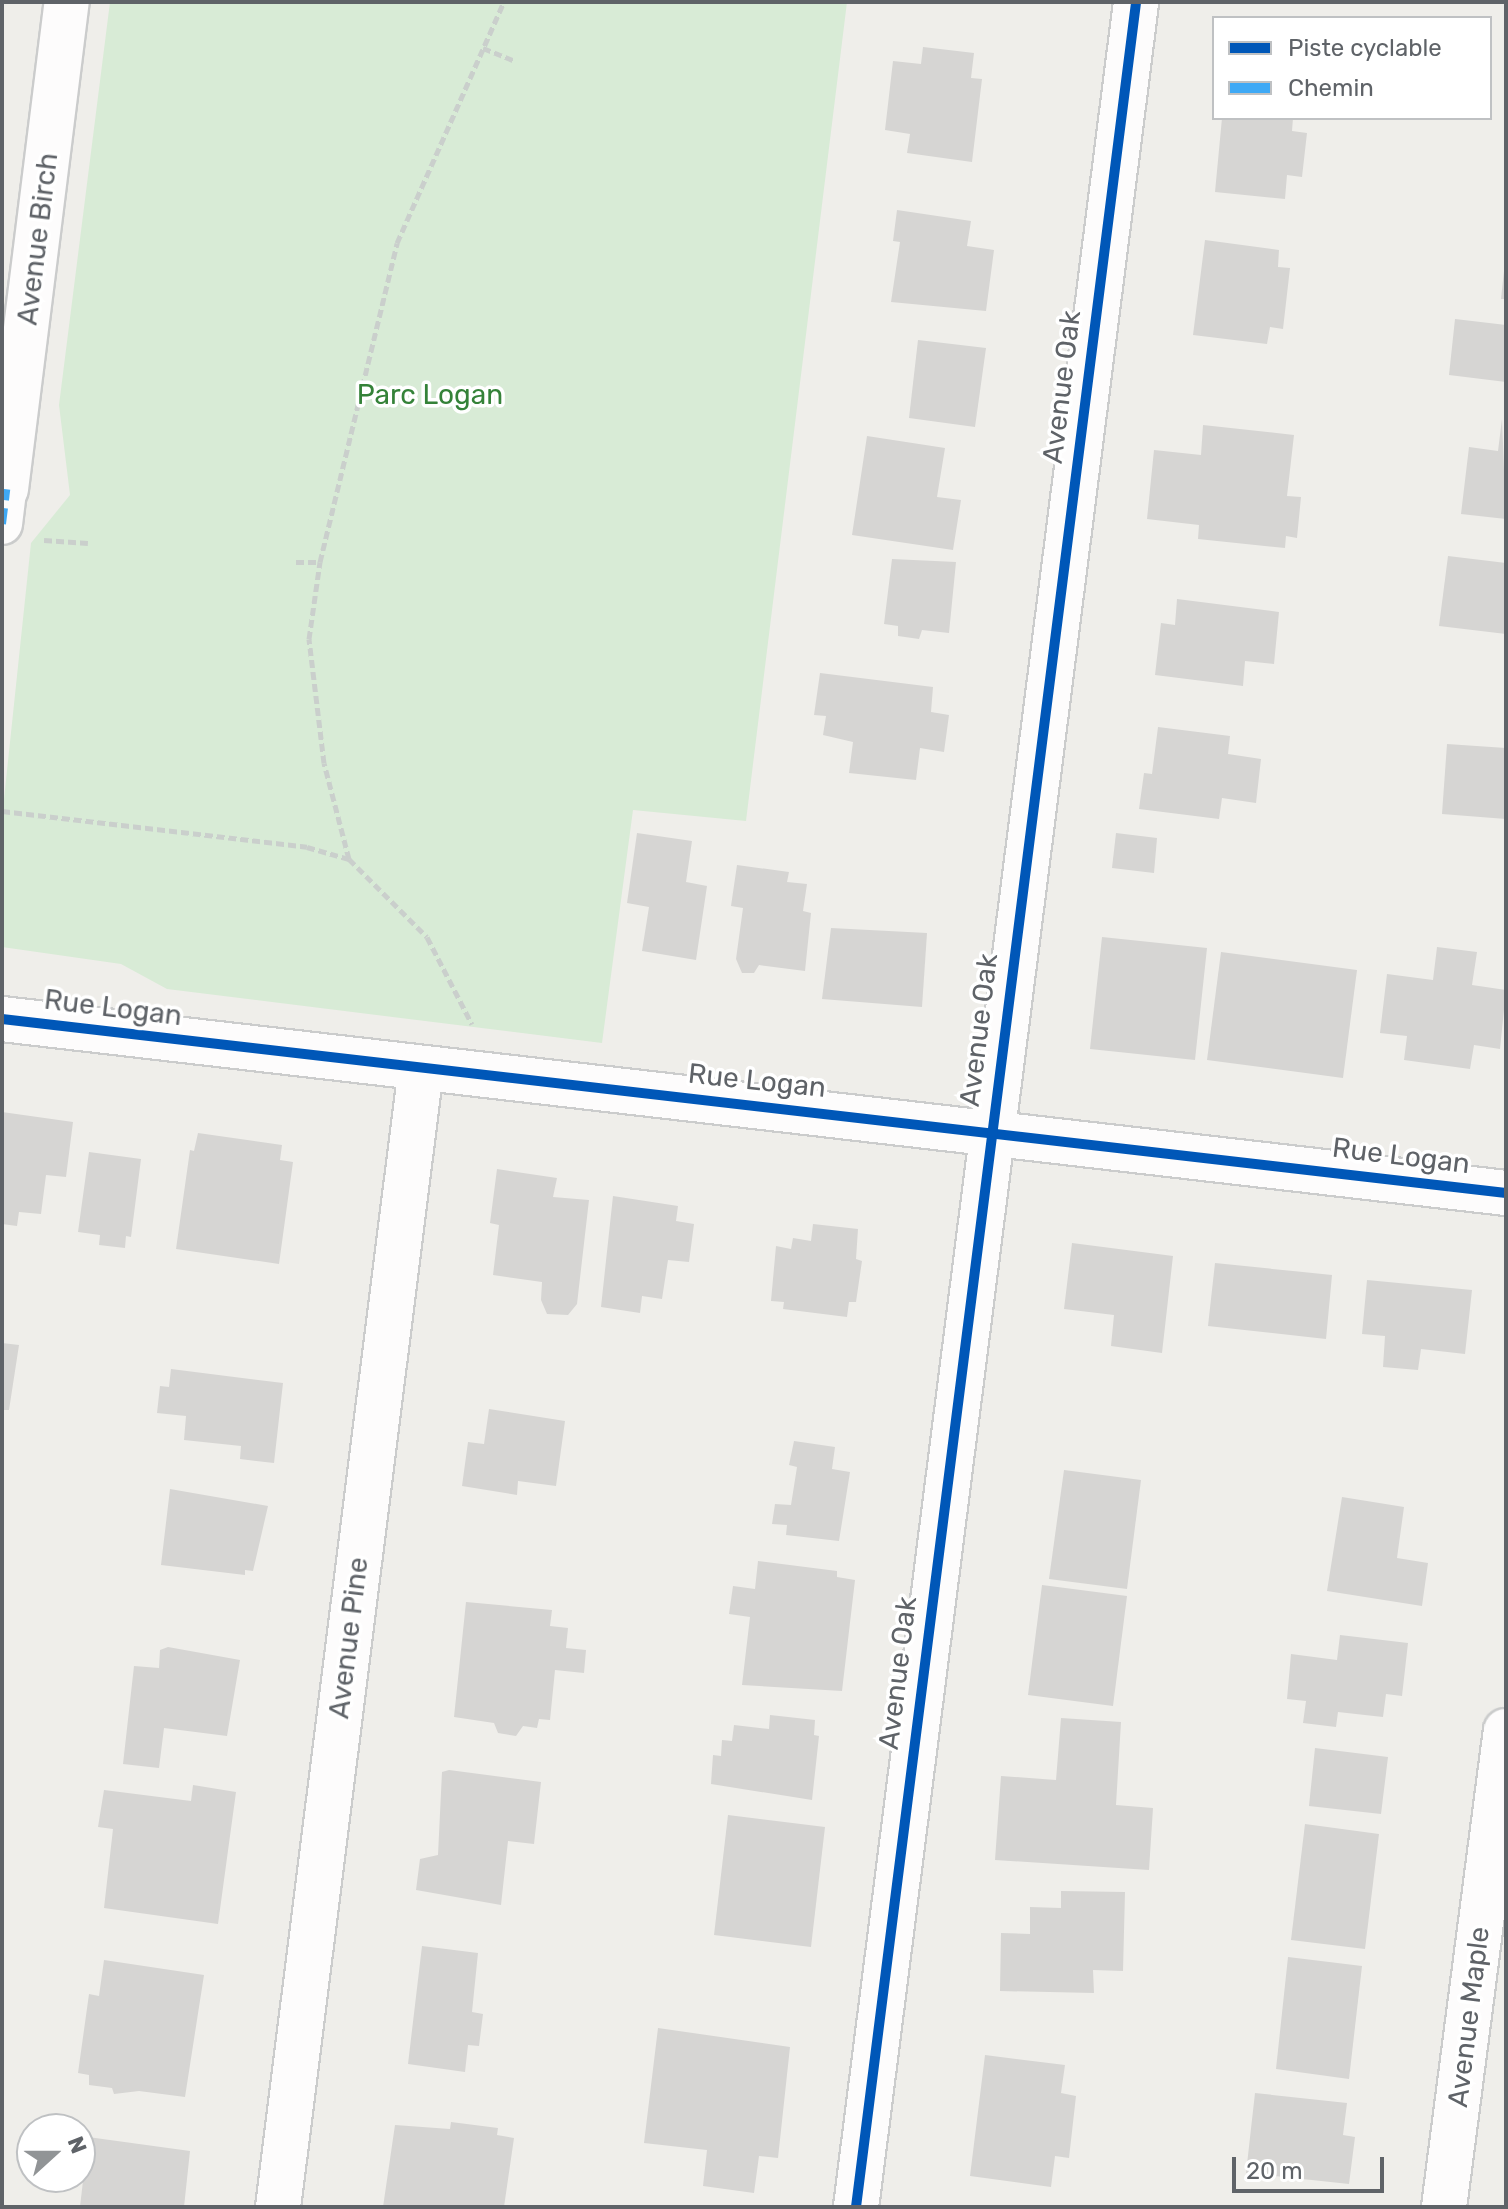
<!DOCTYPE html>
<style>
body{margin:0}
#map{position:relative;width:1508px;height:2209px;overflow:hidden;background:#efeeea;font-family:Rubik,sans-serif}
div>[style]{position:absolute}
[style*='--x']{left:calc(var(--x)*1px);top:calc(var(--y)*1px);width:calc(var(--w)*1px);rotate:calc(var(--a)*1deg)}
.green>*{inset:0;background:#d8ebd6}
.building>*{inset:0;background:#d6d5d3}
.path>*{height:5px;margin-top:-2.5px;transform-origin:0;background:repeating-linear-gradient(90deg,#cacfcc 0 8px,transparent 0 12px)}
.roads{filter:drop-shadow(2px 0 #cbcccc) drop-shadow(-2px 0 #cbcccc) drop-shadow(0 2px #cbcccc) drop-shadow(0 -2px #cbcccc)}
.pedestrian>*{height:40px;margin:-20px;padding:0 20px;transform-origin:20px;border-radius:20px;background:#fdfcfc}
.minor>*{height:44px;margin:-22px;padding:0 22px;transform-origin:22px;border-radius:22px;background:#fdfcfc}
.quiet>*{height:8px;margin-top:-4px;transform-origin:0;background:repeating-linear-gradient(90deg,#3fa9f5 0 16px,transparent 0 24px)}
.cycleway>*{height:10px;margin:-5px;padding:0 5px;transform-origin:5px;border-radius:5px;background:#0057b8}
span{translate:-50% -50%;white-space:nowrap;text-align:center;line-height:1.15;-webkit-text-stroke:7px #fff;paint-order:stroke}
.street-label{font-size:28px;color:#5f6368}
.park-label{font-size:28px;color:#348238}
.frame{position:absolute;inset:0;border:4px solid #5f6368;pointer-events:none}
.legend{position:absolute;left:1212px;top:16px;width:280px;height:104px;box-sizing:border-box;background:#fff;border:2px solid #bfc1c3;margin:0;padding:10px 14px;list-style:none;font-size:24px;color:#5f6368}
.legend li{display:flex;align-items:center;gap:16px;height:40px}
.legend b{width:40px;border:2px solid #bfc1c3}
.north{position:absolute;left:16px;top:2113px;width:80px;height:80px;box-sizing:border-box;background:#fff;border:2px solid #bfc1c3;border-radius:50%;rotate:69deg;font-size:22px;font-weight:700;line-height:32px;text-align:center;color:#5f6368}
.north::after{content:'';display:block;margin:auto;width:28px;height:36px;background:#919496;clip-path:polygon(50% 0,100% 100%,50% 72%,0 100%)}
.scale{position:absolute;left:1232px;top:2157px;width:152px;height:36px;box-sizing:border-box;border:4px solid #5f6368;border-top:0;padding-left:10px;font-size:24px;line-height:28px;white-space:nowrap;color:#5f6368;-webkit-text-stroke:6px #fff;paint-order:stroke}
</style>
<div id="map">
<div class="green">
<div style="clip-path:polygon(110px 2px,847px 2px,746px 821px,633px 810px,602px 1043px,167px 989px,121px 964px,2px 947px,2px 818px,31px 543px,70px 495px,59px 405px)"></div>
</div>
<div class="building">
<div style="clip-path:polygon(923px 47px,974px 53px,971px 78px,982px 79px,972px 162px,907px 153px,910px 134px,885px 130px,893px 61px,921px 64px)"></div>
<div style="clip-path:polygon(1222px 118px,1293px 118px,1292px 131px,1307px 133px,1302px 177px,1287px 175px,1285px 199px,1215px 192px)"></div>
<div style="clip-path:polygon(897px 210px,971px 221px,967px 246px,994px 250px,986px 311px,891px 302px,900px 242px,893px 241px)"></div>
<div style="clip-path:polygon(1205px 240px,1279px 250px,1278px 267px,1290px 268px,1283px 329px,1270px 327px,1267px 344px,1193px 335px)"></div>
<div style="clip-path:polygon(1504px 271px,1506px 271px,1506px 299px,1501px 299px)"></div>
<div style="clip-path:polygon(1455px 319px,1506px 325px,1506px 382px,1449px 375px)"></div>
<div style="clip-path:polygon(918px 340px,986px 348px,975px 427px,909px 418px)"></div>
<div style="clip-path:polygon(1502px 419px,1506px 519px,1461px 514px,1469px 447px,1498px 451px)"></div>
<div style="clip-path:polygon(1203px 425px,1294px 435px,1287px 496px,1301px 497px,1297px 538px,1286px 536px,1285px 548px,1198px 539px,1199px 525px,1147px 519px,1154px 450px,1201px 455px)"></div>
<div style="clip-path:polygon(867px 436px,945px 448px,937px 497px,961px 500px,953px 550px,852px 535px)"></div>
<div style="clip-path:polygon(1448px 556px,1506px 563px,1506px 634px,1439px 626px)"></div>
<div style="clip-path:polygon(892px 559px,956px 562px,949px 633px,922px 630px,919px 639px,898px 636px,898px 626px,884px 624px)"></div>
<div style="clip-path:polygon(1177px 599px,1279px 612px,1274px 664px,1245px 661px,1243px 686px,1155px 675px,1161px 623px,1175px 625px)"></div>
<div style="clip-path:polygon(820px 673px,933px 687px,931px 712px,949px 715px,944px 752px,920px 748px,916px 780px,849px 773px,853px 742px,823px 735px,826px 716px,814px 715px)"></div>
<div style="clip-path:polygon(1158px 727px,1230px 736px,1228px 754px,1261px 759px,1256px 803px,1222px 798px,1219px 819px,1139px 809px,1144px 773px,1152px 774px)"></div>
<div style="clip-path:polygon(1447px 744px,1506px 748px,1506px 819px,1442px 814px)"></div>
<div style="clip-path:polygon(637px 833px,692px 841px,686px 882px,707px 886px,696px 960px,642px 951px,649px 907px,627px 903px)"></div>
<div style="clip-path:polygon(1116px 833px,1157px 838px,1154px 873px,1112px 868px)"></div>
<div style="clip-path:polygon(737px 865px,789px 872px,787px 882px,807px 884px,803px 911px,811px 913px,805px 971px,759px 965px,754px 973px,742px 973px,736px 959px,743px 908px,731px 906px)"></div>
<div style="clip-path:polygon(831px 928px,927px 933px,922px 1007px,822px 999px)"></div>
<div style="clip-path:polygon(1102px 937px,1207px 948px,1195px 1060px,1090px 1049px)"></div>
<div style="clip-path:polygon(1437px 947px,1477px 952px,1472px 985px,1506px 990px,1500px 1049px,1474px 1045px,1470px 1069px,1404px 1060px,1407px 1036px,1380px 1033px,1387px 974px,1433px 980px)"></div>
<div style="clip-path:polygon(1221px 952px,1357px 970px,1343px 1078px,1207px 1060px)"></div>
<div style="clip-path:polygon(2px 1112px,73px 1122px,66px 1177px,46px 1175px,41px 1214px,19px 1212px,17px 1226px,2px 1224px)"></div>
<div style="clip-path:polygon(198px 1133px,282px 1145px,280px 1160px,293px 1162px,279px 1264px,176px 1249px,190px 1150px,194px 1151px)"></div>
<div style="clip-path:polygon(89px 1152px,141px 1159px,131px 1237px,126px 1236px,125px 1248px,99px 1245px,100px 1235px,78px 1232px)"></div>
<div style="clip-path:polygon(497px 1169px,557px 1178px,553px 1197px,589px 1200px,577px 1304px,568px 1315px,547px 1314px,541px 1300px,542px 1282px,493px 1275px,499px 1225px,490px 1223px)"></div>
<div style="clip-path:polygon(613px 1196px,678px 1206px,676px 1221px,694px 1224px,689px 1262px,668px 1260px,662px 1299px,642px 1296px,640px 1313px,601px 1307px)"></div>
<div style="clip-path:polygon(813px 1224px,858px 1229px,856px 1259px,862px 1261px,856px 1302px,849px 1302px,847px 1317px,783px 1309px,784px 1302px,771px 1301px,776px 1246px,791px 1249px,793px 1238px,811px 1241px)"></div>
<div style="clip-path:polygon(1072px 1243px,1173px 1256px,1162px 1353px,1111px 1346px,1114px 1315px,1064px 1309px)"></div>
<div style="clip-path:polygon(1215px 1263px,1332px 1275px,1326px 1339px,1208px 1326px)"></div>
<div style="clip-path:polygon(1367px 1280px,1472px 1290px,1465px 1354px,1421px 1349px,1418px 1370px,1383px 1367px,1385px 1336px,1362px 1334px)"></div>
<div style="clip-path:polygon(2px 1343px,19px 1345px,9px 1410px,2px 1410px)"></div>
<div style="clip-path:polygon(171px 1369px,283px 1383px,274px 1463px,240px 1459px,241px 1446px,184px 1440px,186px 1416px,157px 1413px,160px 1386px,169px 1387px)"></div>
<div style="clip-path:polygon(489px 1409px,565px 1421px,556px 1486px,518px 1481px,517px 1495px,462px 1486px,468px 1442px,484px 1444px)"></div>
<div style="clip-path:polygon(794px 1441px,835px 1447px,832px 1469px,850px 1472px,839px 1541px,786px 1535px,787px 1525px,772px 1524px,775px 1504px,791px 1505px,797px 1467px,789px 1465px)"></div>
<div style="clip-path:polygon(1064px 1470px,1141px 1480px,1127px 1589px,1049px 1579px)"></div>
<div style="clip-path:polygon(170px 1489px,268px 1506px,253px 1571px,245px 1570px,245px 1575px,161px 1565px)"></div>
<div style="clip-path:polygon(1342px 1497px,1404px 1507px,1397px 1558px,1428px 1563px,1422px 1606px,1327px 1591px)"></div>
<div style="clip-path:polygon(758px 1561px,837px 1571px,837px 1577px,855px 1580px,842px 1691px,742px 1685px,750px 1617px,729px 1614px,733px 1586px,755px 1589px)"></div>
<div style="clip-path:polygon(1042px 1585px,1127px 1596px,1113px 1706px,1028px 1695px)"></div>
<div style="clip-path:polygon(466px 1602px,552px 1610px,550px 1626px,568px 1628px,566px 1648px,586px 1650px,584px 1673px,555px 1670px,550px 1720px,539px 1719px,537px 1728px,523px 1726px,516px 1736px,498px 1733px,494px 1723px,454px 1717px)"></div>
<div style="clip-path:polygon(1340px 1635px,1408px 1643px,1402px 1696px,1386px 1694px,1383px 1717px,1338px 1712px,1336px 1727px,1303px 1723px,1306px 1701px,1287px 1699px,1291px 1654px,1337px 1660px)"></div>
<div style="clip-path:polygon(168px 1647px,240px 1660px,227px 1736px,164px 1728px,159px 1768px,123px 1764px,134px 1666px,159px 1668px,160px 1650px)"></div>
<div style="clip-path:polygon(770px 1715px,815px 1720px,814px 1735px,819px 1736px,812px 1800px,711px 1784px,713px 1755px,721px 1756px,722px 1740px,732px 1741px,734px 1725px,769px 1729px)"></div>
<div style="clip-path:polygon(1061px 1718px,1121px 1722px,1116px 1805px,1153px 1808px,1149px 1870px,995px 1860px,1001px 1776px,1056px 1780px)"></div>
<div style="clip-path:polygon(1315px 1748px,1388px 1757px,1381px 1814px,1309px 1806px)"></div>
<div style="clip-path:polygon(449px 1770px,541px 1782px,534px 1844px,508px 1841px,501px 1905px,416px 1890px,420px 1859px,438px 1855px,442px 1772px)"></div>
<div style="clip-path:polygon(193px 1785px,236px 1792px,218px 1924px,104px 1908px,113px 1829px,98px 1827px,104px 1790px,191px 1801px)"></div>
<div style="clip-path:polygon(728px 1815px,825px 1827px,811px 1947px,714px 1935px)"></div>
<div style="clip-path:polygon(1305px 1824px,1379px 1834px,1365px 1949px,1291px 1940px)"></div>
<div style="clip-path:polygon(1061px 1891px,1125px 1892px,1123px 1971px,1093px 1970px,1094px 1993px,1000px 1991px,1001px 1933px,1030px 1934px,1030px 1907px,1061px 1908px)"></div>
<div style="clip-path:polygon(422px 1946px,478px 1953px,472px 2012px,483px 2014px,479px 2046px,468px 2045px,465px 2072px,408px 2064px)"></div>
<div style="clip-path:polygon(1288px 1957px,1362px 1966px,1349px 2079px,1276px 2069px)"></div>
<div style="clip-path:polygon(104px 1960px,204px 1975px,185px 2097px,139px 2091px,114px 2094px,112px 2088px,89px 2085px,89px 2075px,78px 2073px,89px 1994px,99px 1996px)"></div>
<div style="clip-path:polygon(658px 2028px,790px 2047px,778px 2158px,759px 2156px,754px 2193px,703px 2186px,707px 2150px,644px 2143px)"></div>
<div style="clip-path:polygon(985px 2055px,1065px 2065px,1061px 2093px,1076px 2096px,1069px 2158px,1055px 2156px,1051px 2187px,970px 2176px)"></div>
<div style="clip-path:polygon(1255px 2093px,1347px 2103px,1343px 2135px,1355px 2137px,1349px 2184px,1246px 2173px)"></div>
<div style="clip-path:polygon(451px 2122px,498px 2128px,497px 2135px,514px 2138px,504px 2207px,383px 2207px,395px 2125px,450px 2129px)"></div>
<div style="clip-path:polygon(88px 2137px,190px 2151px,184px 2207px,80px 2207px)"></div>
</div>
<div class="path">
<div style="--x:483;--y:48;--w:35;--a:22"></div>
<div style="--x:44;--y:540;--w:44;--a:3.9"></div>
<div style="--x:296;--y:562;--w:24;--a:0"></div>
<div style="--x:2;--y:811;--w:307;--a:6.7"></div>
<div style="--x:307;--y:847;--w:44;--a:15.9"></div>
<div style="--x:349;--y:859;--w:110;--a:45"></div>
<div style="--x:427;--y:937;--w:98;--a:62.7"></div>
<div style="--x:349;--y:859;--w:99;--a:-104.6"></div>
<div style="--x:324;--y:763;--w:125;--a:-96.9"></div>
<div style="--x:309;--y:639;--w:78;--a:-81.9"></div>
<div style="--x:320;--y:562;--w:328;--a:-76.4"></div>
<div style="--x:397;--y:243;--w:264;--a:-66.1"></div>
</div>
<div class="roads">
<div class="pedestrian">
<div style="--x:2;--y:524;--w:35;--a:-83"></div>
</div>
<div class="minor">
<div style="--x:6;--y:489;--w:491;--a:-82.9"></div>
<div style="--x:2;--y:1019;--w:1514;--a:6.6"></div>
<div style="--x:278;--y:2207;--w:1147;--a:-82.84"></div>
<div style="--x:856;--y:2207;--w:2223;--a:-82.76"></div>
<div style="--x:1444;--y:2207;--w:480;--a:-82.6"></div>
</div>
</div>
<div class="quiet">
<div style="--x:2;--y:524;--w:35;--a:-83"></div>
</div>
<div class="cycleway">
<div style="--x:2;--y:1019;--w:1514;--a:6.6"></div>
<div style="--x:856;--y:2207;--w:2223;--a:-82.76"></div>
</div>
<div class="street-label">
<span style="left:38px;top:239px;rotate:-83deg">Avenue Birch</span>
<span style="left:1062px;top:387px;rotate:-83deg">Avenue Oak</span>
<span style="left:113px;top:1008px;rotate:7deg">Rue Logan</span>
<span style="left:979px;top:1030px;rotate:-83deg">Avenue Oak</span>
<span style="left:757px;top:1081px;rotate:6deg">Rue Logan</span>
<span style="left:1401px;top:1156px;rotate:7deg">Rue Logan</span>
<span style="left:349px;top:1638px;rotate:-83deg">Avenue Pine</span>
<span style="left:898px;top:1673px;rotate:-83deg">Avenue Oak</span>
<span style="left:1469px;top:2017px;rotate:-83deg">Avenue Maple</span>
</div>
<div class="park-label">
<span style="left:430px;top:395px">Parc Logan</span>
</div>
<div class="frame"></div>
<ul class="legend">
<li><b style="height:10px;background:#0057b8"></b>Piste cyclable</li>
<li><b style="height:10px;background:#3fa9f5"></b>Chemin</li>
</ul>
<div class="north">N</div>
<div class="scale">20 m</div>
</div>
